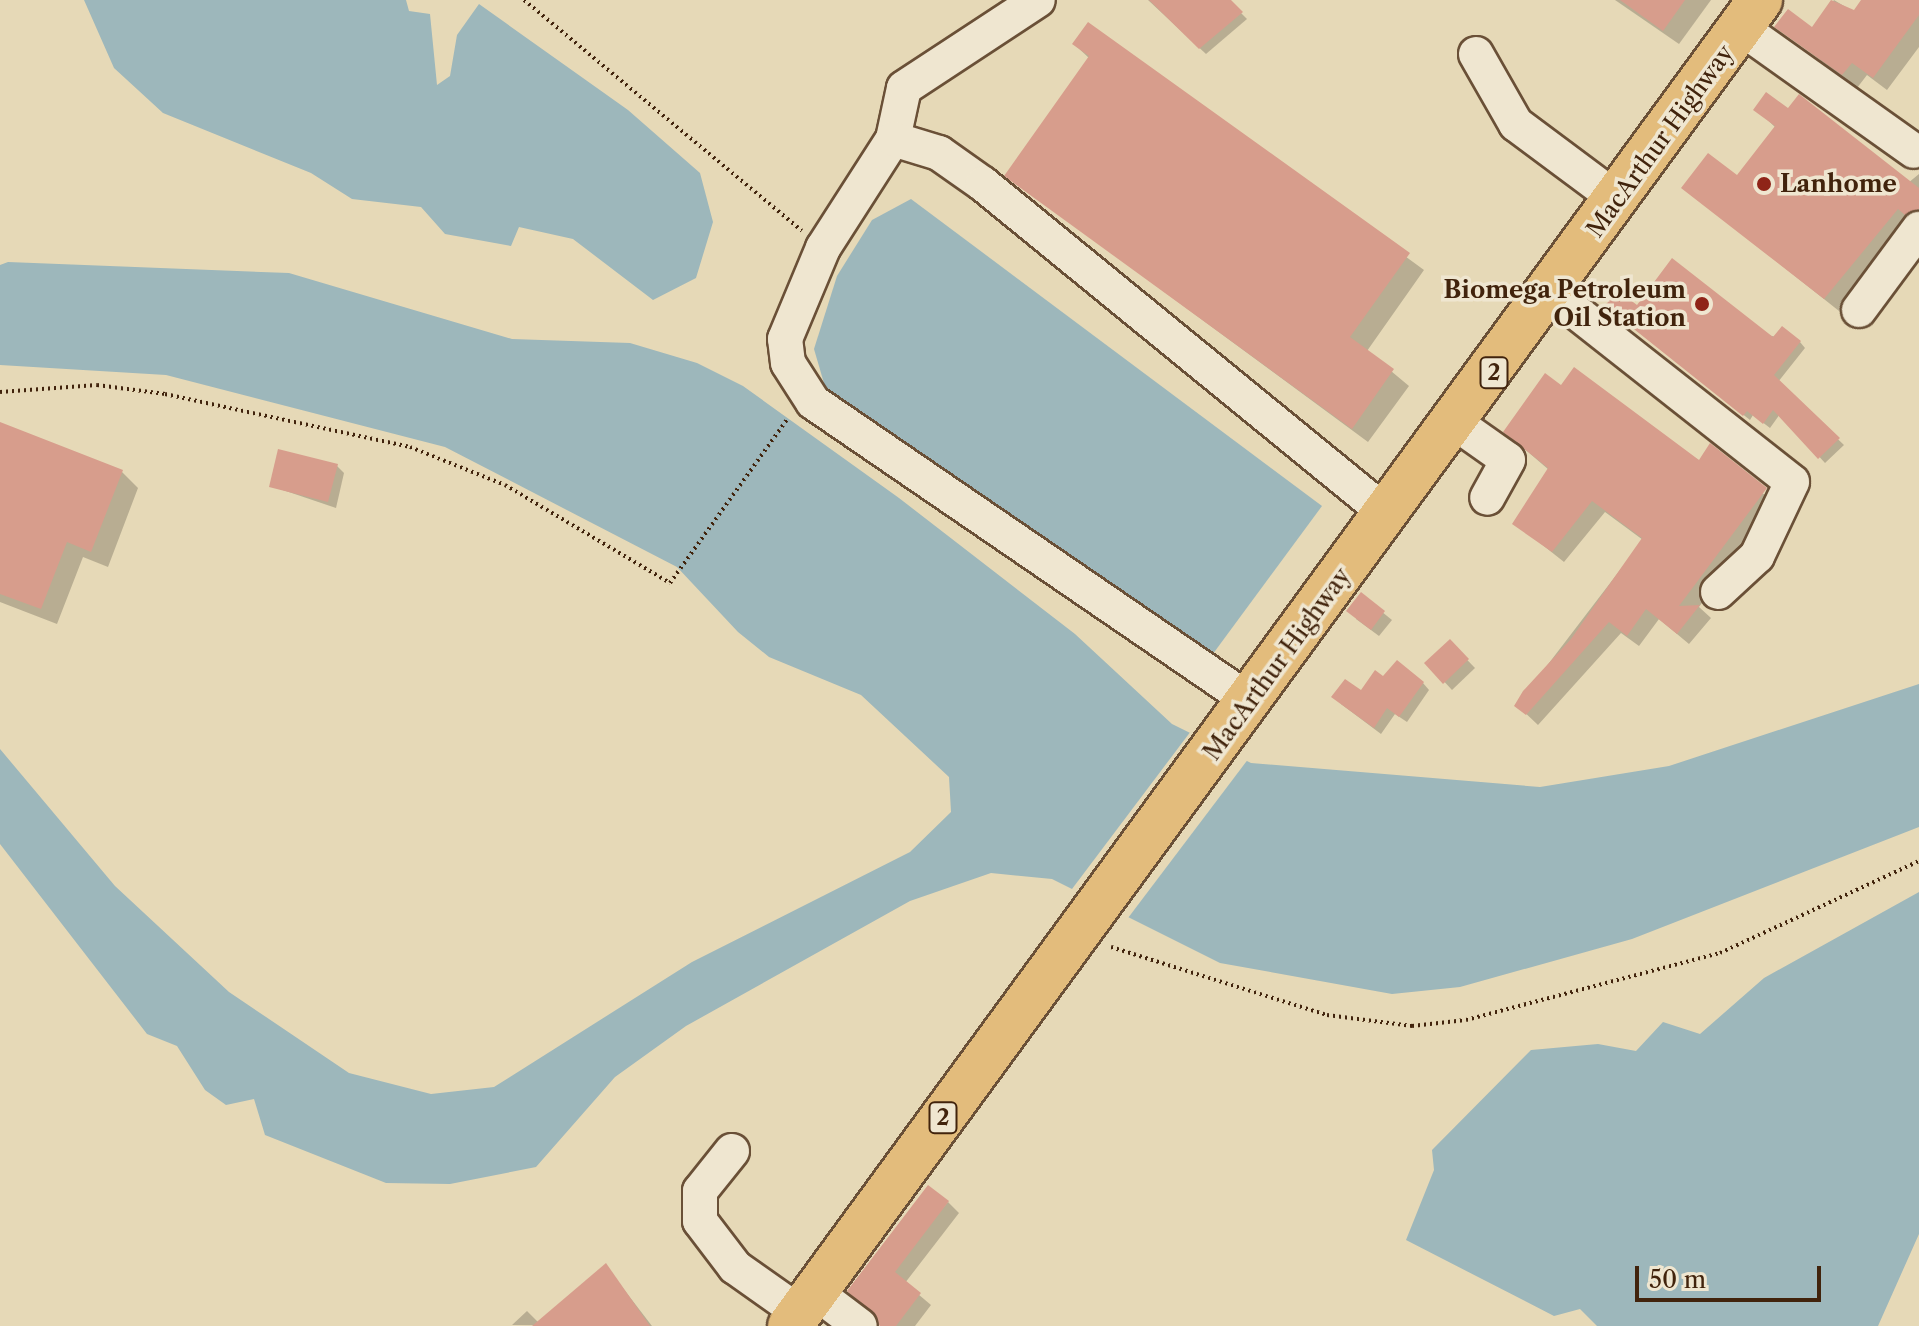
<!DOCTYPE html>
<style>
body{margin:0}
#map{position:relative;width:1919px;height:1326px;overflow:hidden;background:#e6d9b7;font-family:"Libre Caslon Text",serif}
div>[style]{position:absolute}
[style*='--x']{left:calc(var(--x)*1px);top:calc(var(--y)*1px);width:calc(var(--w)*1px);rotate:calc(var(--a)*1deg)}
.water>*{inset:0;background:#9db7bb}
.pier>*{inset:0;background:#e6d9b7}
.shadow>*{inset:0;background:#0003}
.building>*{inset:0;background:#d79d8c}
.path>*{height:4px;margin-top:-2px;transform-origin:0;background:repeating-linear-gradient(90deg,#41230c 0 2px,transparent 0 6px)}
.roads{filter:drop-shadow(2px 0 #6a5037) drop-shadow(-2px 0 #6a5037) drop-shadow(0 2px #6a5037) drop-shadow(0 -2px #6a5037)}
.minor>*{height:34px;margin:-17px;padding:0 17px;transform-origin:17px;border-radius:17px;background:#efe6d0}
.highway>*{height:44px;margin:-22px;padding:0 22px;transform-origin:22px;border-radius:22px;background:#e3bc7c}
.dots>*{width:22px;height:22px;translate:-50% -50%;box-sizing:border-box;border:4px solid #efe6d0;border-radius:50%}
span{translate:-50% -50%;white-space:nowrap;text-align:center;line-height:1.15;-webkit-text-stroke:7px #efe6d0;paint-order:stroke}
.shield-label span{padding:2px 6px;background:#efe6d0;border:2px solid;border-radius:6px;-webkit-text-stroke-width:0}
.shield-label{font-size:22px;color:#41230c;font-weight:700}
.street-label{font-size:24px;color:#41230c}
.poi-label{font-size:24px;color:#41230c;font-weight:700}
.left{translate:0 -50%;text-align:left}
.right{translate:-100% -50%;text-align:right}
.scale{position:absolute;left:1635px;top:1266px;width:186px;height:36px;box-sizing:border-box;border:4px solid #41230c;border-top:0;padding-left:10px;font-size:24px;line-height:28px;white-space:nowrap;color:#41230c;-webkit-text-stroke:6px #efe6d0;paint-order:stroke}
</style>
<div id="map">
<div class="water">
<div style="clip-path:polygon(84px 0,406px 0,409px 11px,430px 14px,437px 85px,450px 76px,457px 35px,479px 4px,628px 110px,700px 173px,713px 222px,696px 278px,653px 300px,573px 239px,519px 227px,511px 246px,445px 234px,421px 207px,352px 199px,311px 173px,163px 113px,114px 68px)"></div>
<div style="clip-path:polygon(911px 199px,1322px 506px,1204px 666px,828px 397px,814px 349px,837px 276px,872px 220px)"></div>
<div style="clip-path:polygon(8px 262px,289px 273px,512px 339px,630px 343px,697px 363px,743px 386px,899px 498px,1075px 634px,1172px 724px,1251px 763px,1540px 787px,1669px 766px,1919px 684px,1919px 827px,1632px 939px,1460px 987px,1392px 994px,1220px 963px,1052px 879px,991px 873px,910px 901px,686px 1026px,615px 1077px,536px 1167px,450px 1184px,386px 1183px,265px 1135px,254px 1099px,226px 1105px,205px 1090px,177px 1046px,147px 1034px,0 844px,0 749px,115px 886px,229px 992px,349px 1073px,431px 1094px,494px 1087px,692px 962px,910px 852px,951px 812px,949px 777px,861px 695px,769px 657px,738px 632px,677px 567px,445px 447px,166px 375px,0 365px,0 265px)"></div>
<div style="clip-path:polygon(1919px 892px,1919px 1234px,1878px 1326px,1597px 1326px,1580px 1309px,1554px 1316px,1406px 1240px,1434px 1170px,1432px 1150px,1531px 1050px,1598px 1044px,1636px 1051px,1663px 1022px,1700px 1034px,1764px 978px)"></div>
</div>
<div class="pier">
<div style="clip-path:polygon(1191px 731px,1249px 758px,1125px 922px,1069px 893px)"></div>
</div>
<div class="shadow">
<div style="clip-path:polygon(1148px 0,1228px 0,1247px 19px,1206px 54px)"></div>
<div style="clip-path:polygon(1615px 0,1711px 0,1679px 44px)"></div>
<div style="clip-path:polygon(1834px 0,1854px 12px,1863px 0,1919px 0,1919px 47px,1887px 90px,1867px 75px,1857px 88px,1777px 27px,1812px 30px)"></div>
<div style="clip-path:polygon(1089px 25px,1424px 270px,1367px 351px,1409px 386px,1368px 442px,1007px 176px,1090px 59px,1074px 44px)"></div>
<div style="clip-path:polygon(1756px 109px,1789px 111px,1908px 183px,1919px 174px,1919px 227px,1912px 221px,1839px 311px,1684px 188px,1738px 178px,1776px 128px)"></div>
<div style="clip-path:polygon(1638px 307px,1800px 342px,1805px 348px,1778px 382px,1844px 445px,1825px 463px,1780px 414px,1770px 428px,1753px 415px,1750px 420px,1613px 312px)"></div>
<div style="clip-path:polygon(1561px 388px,1777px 501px,1699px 607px,1711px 618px,1689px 644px,1659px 619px,1639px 646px,1621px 633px,1538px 725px,1517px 705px,1643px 540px,1605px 512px,1564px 562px,1515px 523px,1549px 470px,1505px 432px)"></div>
<div style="clip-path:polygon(0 425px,122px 472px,138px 488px,108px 567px,83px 557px,57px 624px,0 602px)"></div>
<div style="clip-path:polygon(337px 466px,344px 473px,336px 508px,271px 486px)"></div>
<div style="clip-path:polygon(1361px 595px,1392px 620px,1379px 636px,1356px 619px)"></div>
<div style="clip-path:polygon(1450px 642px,1475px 668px,1452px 690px,1427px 663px)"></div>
<div style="clip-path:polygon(1423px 683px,1429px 690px,1407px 722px,1395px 714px,1381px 734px,1341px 704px)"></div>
<div style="clip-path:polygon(948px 1202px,959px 1213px,905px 1283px,931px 1305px,915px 1326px,884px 1326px,861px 1302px)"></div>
<div style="clip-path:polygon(606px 1266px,652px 1326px,512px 1325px,527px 1311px,539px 1323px)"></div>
</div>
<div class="building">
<div style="clip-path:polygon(1149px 0,1231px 0,1243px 12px,1199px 49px)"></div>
<div style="clip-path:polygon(1620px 0,1685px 0,1663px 31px)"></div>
<div style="clip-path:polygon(1831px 0,1854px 10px,1861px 0,1919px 0,1919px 15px,1873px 78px,1852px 63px,1842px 75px,1774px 27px,1788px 9px,1812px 27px)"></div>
<div style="clip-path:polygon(1088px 22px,1410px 253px,1350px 337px,1394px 369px,1352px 429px,1004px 176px,1089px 56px,1072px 44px)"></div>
<div style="clip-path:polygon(1766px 92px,1788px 108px,1799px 94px,1919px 188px,1919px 209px,1905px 215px,1898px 209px,1824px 299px,1681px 188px,1708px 153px,1737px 175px,1775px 126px,1753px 110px)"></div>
<div style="clip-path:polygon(1672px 258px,1773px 337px,1782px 326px,1801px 341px,1774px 375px,1840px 438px,1818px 459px,1773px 410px,1763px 424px,1747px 411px,1743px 416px,1605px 306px,1617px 290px,1637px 305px)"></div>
<div style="clip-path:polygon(1574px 367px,1699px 460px,1710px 443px,1767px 488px,1679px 606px,1700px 605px,1677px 634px,1646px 609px,1627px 636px,1609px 622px,1526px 715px,1514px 706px,1523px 691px,1571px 639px,1642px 538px,1592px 501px,1552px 552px,1512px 524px,1548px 468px,1503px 432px,1545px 373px,1561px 385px)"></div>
<div style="clip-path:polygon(0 422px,123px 470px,91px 552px,67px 542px,41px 609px,0 594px)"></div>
<div style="clip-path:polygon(278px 449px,338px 464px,328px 502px,269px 487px)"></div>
<div style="clip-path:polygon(1361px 592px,1385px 611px,1371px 630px,1346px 611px)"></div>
<div style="clip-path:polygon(1450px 639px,1469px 659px,1443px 684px,1424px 663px)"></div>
<div style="clip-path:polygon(1397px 660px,1424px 682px,1399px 717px,1387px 708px,1374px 728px,1331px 697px,1345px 679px,1361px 690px,1375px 670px,1383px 676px)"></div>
<div style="clip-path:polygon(928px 1185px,949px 1201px,895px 1272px,921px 1293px,896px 1326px,880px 1326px,847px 1291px)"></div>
<div style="clip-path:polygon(606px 1263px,650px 1326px,532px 1326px)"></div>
</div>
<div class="path">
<div style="--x:524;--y:0;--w:361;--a:39.7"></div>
<div style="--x:0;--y:392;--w:97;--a:-4.1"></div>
<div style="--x:97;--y:385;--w:69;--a:7.5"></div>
<div style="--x:165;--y:394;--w:251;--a:12.2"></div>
<div style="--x:410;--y:447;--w:102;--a:21.8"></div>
<div style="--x:505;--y:485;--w:192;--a:30.7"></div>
<div style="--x:670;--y:583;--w:203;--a:-54.4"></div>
<div style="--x:1111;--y:947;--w:226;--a:17.5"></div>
<div style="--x:1327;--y:1015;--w:86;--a:7.4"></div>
<div style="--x:1412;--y:1026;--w:54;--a:-6.3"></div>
<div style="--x:1466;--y:1020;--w:263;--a:-14.8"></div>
<div style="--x:1720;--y:953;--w:219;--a:-24.8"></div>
</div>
<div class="roads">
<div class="minor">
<div style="--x:1741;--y:28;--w:212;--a:35.4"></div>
<div style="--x:1476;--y:54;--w:81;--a:60.3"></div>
<div style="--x:1516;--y:124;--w:127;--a:36.7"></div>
<div style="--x:893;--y:139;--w:52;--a:-77.8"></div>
<div style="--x:904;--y:88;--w:160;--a:-33.3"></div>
<div style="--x:1552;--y:293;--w:305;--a:38.2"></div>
<div style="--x:1792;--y:482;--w:82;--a:115.3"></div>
<div style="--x:1757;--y:556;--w:53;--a:137.3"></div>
<div style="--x:1859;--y:310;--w:101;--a:-53.5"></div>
<div style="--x:1457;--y:424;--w:62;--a:35.2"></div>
<div style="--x:1508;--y:460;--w:43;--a:118.9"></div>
<div style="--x:1250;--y:701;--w:529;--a:-145.62"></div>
<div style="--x:813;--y:402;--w:46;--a:-122.7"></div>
<div style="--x:788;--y:363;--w:24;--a:-97"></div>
<div style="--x:785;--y:339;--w:99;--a:-67.3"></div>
<div style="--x:823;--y:248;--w:130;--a:-57.3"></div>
<div style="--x:893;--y:139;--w:48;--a:16.9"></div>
<div style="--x:939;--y:153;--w:54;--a:35.2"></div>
<div style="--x:983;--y:184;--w:522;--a:39.24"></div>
<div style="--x:732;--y:1151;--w:51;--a:128.7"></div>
<div style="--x:700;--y:1191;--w:30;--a:90"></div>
<div style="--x:700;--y:1221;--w:58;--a:52.7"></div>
<div style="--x:735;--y:1267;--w:80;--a:35.3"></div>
<div style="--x:815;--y:1292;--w:56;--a:37.1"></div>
</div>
<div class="highway">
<div style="--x:790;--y:1326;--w:1643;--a:-53.81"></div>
</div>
</div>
<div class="dots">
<div style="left:1764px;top:184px;background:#8f2418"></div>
<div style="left:1702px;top:304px;background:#8f2418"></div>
</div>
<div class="shield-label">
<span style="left:1494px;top:373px">2</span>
<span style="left:943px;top:1118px">2</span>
</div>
<div class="street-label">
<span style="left:1660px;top:141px;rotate:-54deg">MacArthur Highway</span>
<span style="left:1277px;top:664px;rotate:-54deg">MacArthur Highway</span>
</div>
<div class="poi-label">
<span class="left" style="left:1780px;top:184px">Lanhome</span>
<span class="right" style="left:1686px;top:304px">Biomega Petroleum<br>Oil Station</span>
</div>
<div class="scale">50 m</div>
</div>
